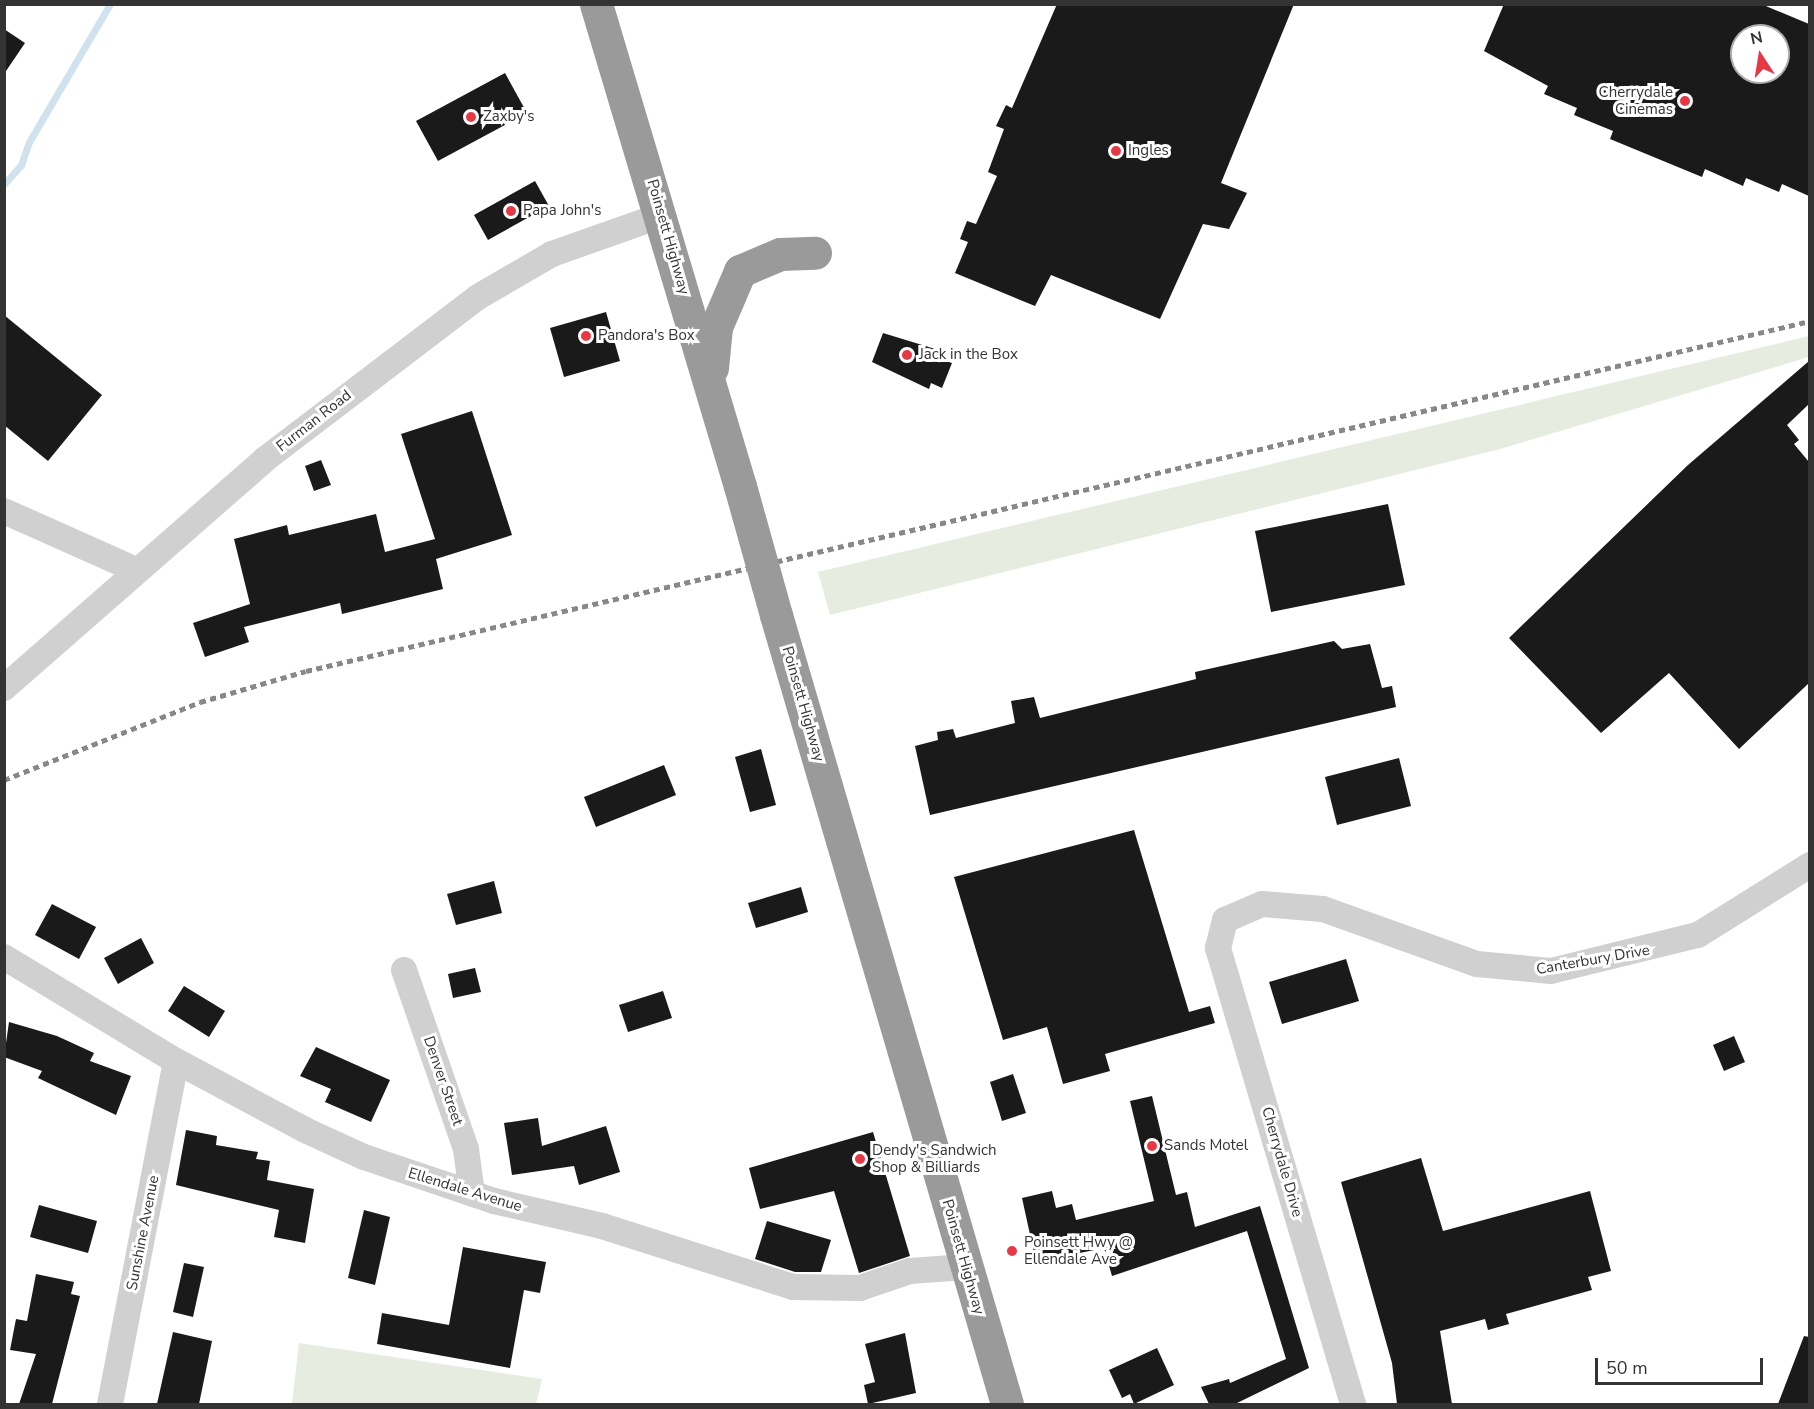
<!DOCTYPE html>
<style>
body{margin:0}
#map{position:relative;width:1814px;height:1409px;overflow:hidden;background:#fff;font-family:"Nunito Sans",sans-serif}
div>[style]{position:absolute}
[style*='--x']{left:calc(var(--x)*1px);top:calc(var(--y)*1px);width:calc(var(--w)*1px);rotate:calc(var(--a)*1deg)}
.green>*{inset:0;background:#e6ecdf}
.stream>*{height:7px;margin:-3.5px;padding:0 3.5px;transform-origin:3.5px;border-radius:3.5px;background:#cfe2ee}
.building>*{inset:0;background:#1a1a1a}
.street>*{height:26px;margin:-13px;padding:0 13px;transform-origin:13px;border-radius:13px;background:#d0d0d0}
.highway>*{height:33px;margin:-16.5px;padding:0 16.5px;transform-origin:16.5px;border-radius:16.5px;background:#9a9a9a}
.rail>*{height:4.5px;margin-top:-2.25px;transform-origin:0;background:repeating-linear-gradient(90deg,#888 0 6px,transparent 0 10.5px)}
.highway-bridge>*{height:33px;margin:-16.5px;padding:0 16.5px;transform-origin:16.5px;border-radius:16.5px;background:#9a9a9a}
.dots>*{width:16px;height:16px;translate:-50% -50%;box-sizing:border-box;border:3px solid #fff;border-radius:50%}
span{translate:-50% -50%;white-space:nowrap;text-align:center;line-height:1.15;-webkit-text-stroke:6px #fff;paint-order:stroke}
.poi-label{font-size:15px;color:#333}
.right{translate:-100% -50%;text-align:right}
.left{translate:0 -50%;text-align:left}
.street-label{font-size:15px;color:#333}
.frame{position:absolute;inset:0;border:6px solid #333;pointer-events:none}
.north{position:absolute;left:1730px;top:24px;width:60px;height:60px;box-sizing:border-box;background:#fff;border:2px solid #adadad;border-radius:50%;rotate:348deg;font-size:16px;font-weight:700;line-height:24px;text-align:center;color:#333}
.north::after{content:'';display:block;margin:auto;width:21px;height:27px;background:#e63946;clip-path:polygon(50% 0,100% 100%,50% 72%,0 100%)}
.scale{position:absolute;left:1595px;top:1358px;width:168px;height:27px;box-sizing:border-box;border:3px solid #333;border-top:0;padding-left:8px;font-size:18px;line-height:21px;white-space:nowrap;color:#333;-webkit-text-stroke:4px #fff;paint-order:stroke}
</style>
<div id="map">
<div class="green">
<div style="clip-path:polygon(1809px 336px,1809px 357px,1500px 449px,830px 615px,818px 572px)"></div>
<div style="clip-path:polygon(299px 1343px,542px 1379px,536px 1404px,292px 1404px)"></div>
</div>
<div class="stream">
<div style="--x:4;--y:184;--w:25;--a:-48"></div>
<div style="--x:21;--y:165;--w:24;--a:-71"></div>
<div style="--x:29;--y:142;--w:160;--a:-59.6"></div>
</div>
<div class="building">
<div style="clip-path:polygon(1057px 4px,1294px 4px,1221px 183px,1247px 193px,1229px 229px,1203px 224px,1160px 319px,1051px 275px,1035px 306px,955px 273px,968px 242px,960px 239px,967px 221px,976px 224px,997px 176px,988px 172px,1004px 129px,996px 126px,1006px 105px,1012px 108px)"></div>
<div style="clip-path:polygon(evenodd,1504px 4px,1761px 4px,1809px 24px,1809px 196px,1782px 184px,1779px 192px,1746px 178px,1743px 186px,1705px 169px,1702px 177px,1610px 139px,1613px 131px,1574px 115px,1577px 108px,1544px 94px,1548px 86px,1484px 51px,1504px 4px,1742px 36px,1778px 36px,1778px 72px,1742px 72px,1742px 36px)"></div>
<div style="clip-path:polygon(4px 29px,25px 43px,4px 74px)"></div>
<div style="clip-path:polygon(505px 73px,527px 113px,438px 161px,416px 121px)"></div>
<div style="clip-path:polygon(535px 181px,549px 206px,488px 240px,474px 215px)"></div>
<div style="clip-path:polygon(606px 312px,620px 361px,564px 377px,550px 328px)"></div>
<div style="clip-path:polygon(4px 315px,102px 395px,48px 461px,4px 425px)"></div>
<div style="clip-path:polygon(883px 333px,945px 352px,943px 360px,952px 363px,942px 388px,931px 383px,929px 389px,872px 362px)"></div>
<div style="clip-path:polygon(1809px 361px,1809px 404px,1787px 425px,1799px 440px,1794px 444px,1809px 462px,1809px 683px,1739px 749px,1669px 673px,1601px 733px,1509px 638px,1688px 465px)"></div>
<div style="clip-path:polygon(472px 411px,512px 535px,436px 559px,443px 589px,342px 614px,340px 603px,244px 627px,249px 642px,205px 657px,193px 623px,250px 604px,234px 539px,287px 525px,289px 535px,376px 514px,385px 552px,435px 539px,401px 434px)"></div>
<div style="clip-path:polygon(321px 460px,331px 485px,314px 491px,305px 466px)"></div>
<div style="clip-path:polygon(1388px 504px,1405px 585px,1271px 612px,1255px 531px)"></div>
<div style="clip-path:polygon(1334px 641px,1342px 649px,1370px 644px,1382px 688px,1392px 686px,1396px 707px,930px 815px,915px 746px,938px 740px,937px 732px,953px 729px,956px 738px,1015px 723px,1011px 701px,1034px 697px,1040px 718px,1196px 679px,1195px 672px)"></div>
<div style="clip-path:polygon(761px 749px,776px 805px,750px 812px,735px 757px)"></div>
<div style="clip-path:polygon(1399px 758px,1411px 806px,1337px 825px,1325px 777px)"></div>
<div style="clip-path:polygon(664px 765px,676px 795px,596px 827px,584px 797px)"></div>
<div style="clip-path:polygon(1134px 830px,1189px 1012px,1210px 1006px,1215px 1023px,1105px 1054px,1110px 1071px,1063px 1084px,1047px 1027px,1003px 1040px,954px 877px)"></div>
<div style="clip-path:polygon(494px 881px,502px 913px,456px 925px,447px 894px)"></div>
<div style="clip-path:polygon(801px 887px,808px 912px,756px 928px,748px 903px)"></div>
<div style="clip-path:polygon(52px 904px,96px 927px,79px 959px,35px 935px)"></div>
<div style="clip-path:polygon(141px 938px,154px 963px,118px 984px,104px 958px)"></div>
<div style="clip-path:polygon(1346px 959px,1359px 1001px,1282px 1024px,1269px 982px)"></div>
<div style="clip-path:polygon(475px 968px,481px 992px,453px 998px,448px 974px)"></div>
<div style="clip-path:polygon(184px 986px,225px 1011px,209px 1037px,168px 1011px)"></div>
<div style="clip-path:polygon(663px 991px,672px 1018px,628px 1032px,619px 1005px)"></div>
<div style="clip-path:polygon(9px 1022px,57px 1036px,94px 1053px,90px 1061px,131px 1076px,116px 1115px,38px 1078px,42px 1071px,4px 1057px)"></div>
<div style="clip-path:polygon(1734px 1036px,1745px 1062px,1724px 1071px,1713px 1045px)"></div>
<div style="clip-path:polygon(316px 1047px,390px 1080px,371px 1122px,325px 1102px,331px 1089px,300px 1076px)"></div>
<div style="clip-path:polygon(1013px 1074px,1026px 1113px,1002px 1121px,990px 1082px)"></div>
<div style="clip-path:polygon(1152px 1096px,1176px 1195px,1187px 1192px,1195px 1227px,1260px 1206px,1309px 1368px,1235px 1404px,1209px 1404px,1201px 1387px,1229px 1379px,1230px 1383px,1286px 1359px,1247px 1231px,1112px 1276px,1104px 1248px,1036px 1262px,1022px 1198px,1052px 1191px,1056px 1208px,1072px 1204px,1076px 1220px,1154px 1201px,1130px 1101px)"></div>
<div style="clip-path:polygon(538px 1118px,542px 1146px,606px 1126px,620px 1172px,579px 1185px,574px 1166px,512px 1175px,504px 1123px)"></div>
<div style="clip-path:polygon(186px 1130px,217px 1136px,216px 1145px,258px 1152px,256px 1159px,270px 1161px,267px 1180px,314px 1189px,305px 1243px,274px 1237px,279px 1210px,176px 1185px)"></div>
<div style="clip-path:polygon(873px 1132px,910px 1256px,859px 1273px,834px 1191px,760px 1209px,749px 1168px)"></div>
<div style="clip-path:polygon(1421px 1158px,1443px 1231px,1590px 1191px,1611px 1271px,1588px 1277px,1592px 1290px,1506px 1314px,1509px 1324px,1488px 1330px,1485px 1319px,1440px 1331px,1452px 1404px,1397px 1404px,1392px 1363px,1341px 1182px)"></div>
<div style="clip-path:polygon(39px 1205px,97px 1221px,88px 1253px,30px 1237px)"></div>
<div style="clip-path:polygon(364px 1210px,390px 1217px,375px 1285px,348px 1278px)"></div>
<div style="clip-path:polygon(767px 1221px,831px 1240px,821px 1272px,795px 1272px,755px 1259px)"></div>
<div style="clip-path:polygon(463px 1247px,546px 1262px,540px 1293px,524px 1290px,510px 1368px,377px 1344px,382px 1313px,449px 1325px)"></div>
<div style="clip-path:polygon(184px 1263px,204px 1267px,193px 1317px,173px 1312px)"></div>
<div style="clip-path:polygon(36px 1274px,74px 1282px,71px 1294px,80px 1296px,52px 1404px,19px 1404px,36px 1354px,10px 1350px,16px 1319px,27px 1321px)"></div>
<div style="clip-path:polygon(173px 1332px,212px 1341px,199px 1404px,157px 1404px)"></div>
<div style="clip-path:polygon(905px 1333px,916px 1393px,868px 1404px,864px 1385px,875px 1382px,865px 1344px)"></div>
<div style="clip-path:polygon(1804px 1336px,1809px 1337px,1809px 1404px,1778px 1404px)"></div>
<div style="clip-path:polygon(1157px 1348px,1174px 1385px,1134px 1404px,1130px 1394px,1122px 1398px,1109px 1370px)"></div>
</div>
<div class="street">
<div style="--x:4;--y:511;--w:145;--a:24.1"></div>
<div style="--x:4;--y:688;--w:346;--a:-41.2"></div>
<div style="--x:264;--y:460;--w:269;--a:-37.3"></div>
<div style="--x:478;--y:297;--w:86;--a:-30.2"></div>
<div style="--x:552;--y:254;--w:117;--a:-19.5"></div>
<div style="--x:4;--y:957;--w:201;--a:31.2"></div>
<div style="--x:176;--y:1061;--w:146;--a:28.1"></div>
<div style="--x:305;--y:1130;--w:65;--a:24.6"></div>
<div style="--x:364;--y:1157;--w:137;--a:18.7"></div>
<div style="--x:494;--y:1201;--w:111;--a:13"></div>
<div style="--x:602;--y:1226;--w:201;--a:17.7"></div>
<div style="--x:793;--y:1287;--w:67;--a:0.9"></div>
<div style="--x:860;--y:1288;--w:53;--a:-18.8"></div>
<div style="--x:910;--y:1271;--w:55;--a:-4.2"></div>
<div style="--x:404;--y:970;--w:189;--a:70.9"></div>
<div style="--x:466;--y:1149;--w:45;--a:82.4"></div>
<div style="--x:110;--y:1404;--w:349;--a:-79.1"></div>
<div style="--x:1353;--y:1404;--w:476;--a:-106.5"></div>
<div style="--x:1218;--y:948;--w:29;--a:-76"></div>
<div style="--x:1225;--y:920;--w:40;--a:-23.4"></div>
<div style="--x:1262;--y:904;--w:61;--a:4.7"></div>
<div style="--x:1323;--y:909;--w:164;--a:19.7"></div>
<div style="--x:1477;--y:964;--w:74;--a:5.4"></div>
<div style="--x:1551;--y:971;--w:151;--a:-13.8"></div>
<div style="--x:1698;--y:935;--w:132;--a:-32"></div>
</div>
<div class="highway">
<div style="--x:596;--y:4;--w:503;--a:73.37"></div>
<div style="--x:712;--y:368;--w:41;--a:-84.4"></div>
<div style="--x:716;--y:327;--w:61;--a:-66.8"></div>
<div style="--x:740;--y:271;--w:43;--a:-23"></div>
<div style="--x:780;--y:254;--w:35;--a:-2"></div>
<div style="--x:776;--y:615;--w:822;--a:73.68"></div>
</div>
<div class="rail">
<div style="--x:4;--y:780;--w:211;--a:-21.7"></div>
<div style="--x:200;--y:702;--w:110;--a:-16.3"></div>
<div style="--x:306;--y:671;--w:1544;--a:-13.1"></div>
</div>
<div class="highway-bridge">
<div style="--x:740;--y:486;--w:134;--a:74.4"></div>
</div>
<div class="dots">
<div style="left:1685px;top:101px;background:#e63946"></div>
<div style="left:471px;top:117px;background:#e63946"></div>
<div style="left:1116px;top:151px;background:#e63946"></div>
<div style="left:511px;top:211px;background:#e63946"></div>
<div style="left:586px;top:336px;background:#e63946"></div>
<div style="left:907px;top:355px;background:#e63946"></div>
<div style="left:1152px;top:1146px;background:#e63946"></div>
<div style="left:860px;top:1159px;background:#e63946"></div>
<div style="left:1012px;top:1251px;background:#e63946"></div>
</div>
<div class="poi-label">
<span class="right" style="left:1673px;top:101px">Cherrydale<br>Cinemas</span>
<span class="left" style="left:483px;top:117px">Zaxby's</span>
<span class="left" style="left:1128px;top:151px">Ingles</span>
<span class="left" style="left:523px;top:211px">Papa John's</span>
<span class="left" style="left:598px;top:336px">Pandora's Box</span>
<span class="left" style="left:919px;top:355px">Jack in the Box</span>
<span class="left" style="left:1164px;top:1146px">Sands Motel</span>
<span class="left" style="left:872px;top:1159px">Dendy's Sandwich<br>Shop &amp; Billiards</span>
<span class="left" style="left:1024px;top:1251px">Poinsett Hwy @<br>Ellendale Ave</span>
</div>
<div class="street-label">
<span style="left:668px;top:237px;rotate:74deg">Poinsett Highway</span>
<span style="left:314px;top:421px;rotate:-38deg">Furman Road</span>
<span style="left:803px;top:704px;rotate:74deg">Poinsett Highway</span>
<span style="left:1593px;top:960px;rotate:-10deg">Canterbury Drive</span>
<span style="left:443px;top:1081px;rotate:71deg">Denver Street</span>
<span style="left:1282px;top:1162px;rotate:74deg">Cherrydale Drive</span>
<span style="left:465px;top:1190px;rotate:17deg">Ellendale Avenue</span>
<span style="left:143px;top:1233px;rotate:-79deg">Sunshine Avenue</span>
<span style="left:963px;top:1257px;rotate:74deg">Poinsett Highway</span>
</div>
<div class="frame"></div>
<div class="north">N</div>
<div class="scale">50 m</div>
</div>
